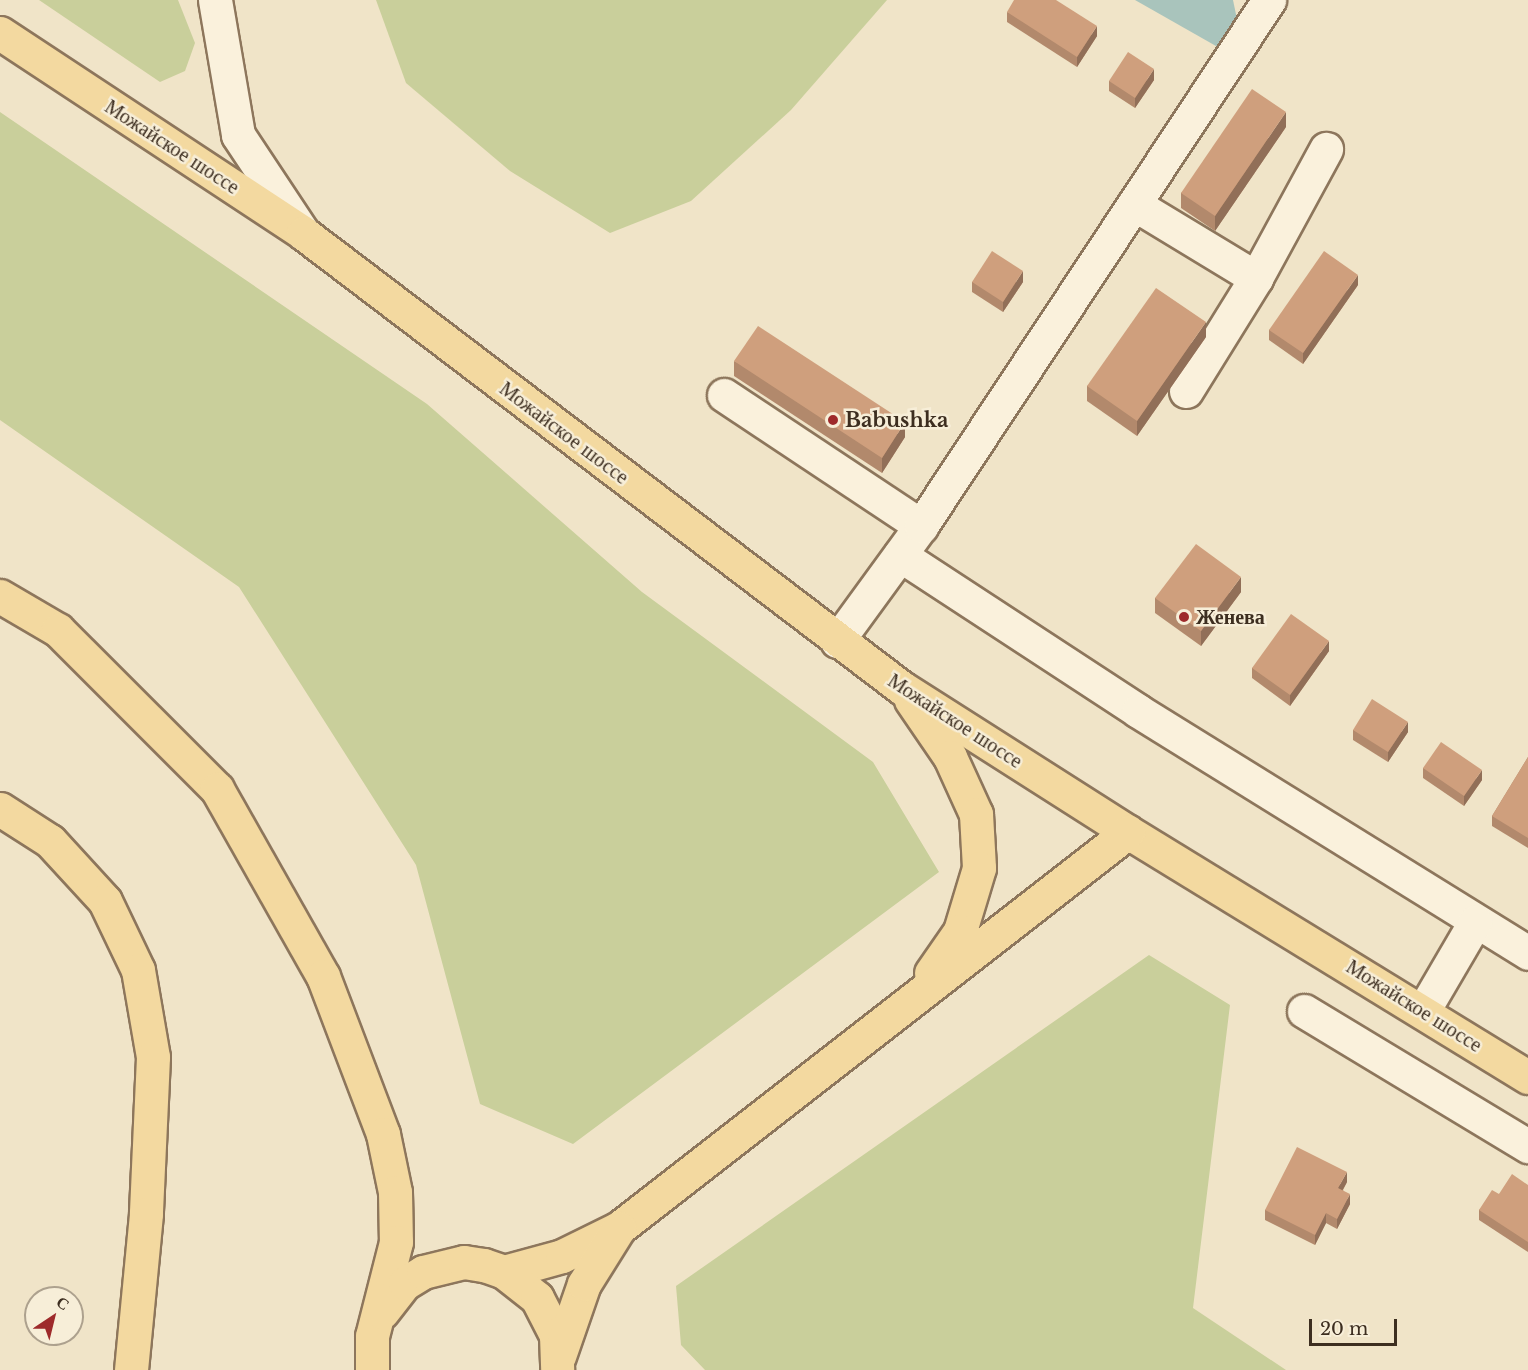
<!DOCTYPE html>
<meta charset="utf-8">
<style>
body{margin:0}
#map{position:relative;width:1528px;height:1370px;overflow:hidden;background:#f0e4c8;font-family:"Libre Baskerville",serif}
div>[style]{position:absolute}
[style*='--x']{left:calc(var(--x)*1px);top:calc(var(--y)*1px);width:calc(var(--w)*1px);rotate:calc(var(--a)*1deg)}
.green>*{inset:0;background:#c9cf9b}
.water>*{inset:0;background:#a9c4bc}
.roads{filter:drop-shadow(2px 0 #8d765c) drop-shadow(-2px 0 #8d765c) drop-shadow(0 2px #8d765c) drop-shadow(0 -2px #8d765c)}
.minor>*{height:33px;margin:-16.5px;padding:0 16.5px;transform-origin:16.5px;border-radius:16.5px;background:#faf1dc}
.major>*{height:33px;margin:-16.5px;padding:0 16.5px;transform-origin:16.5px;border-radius:16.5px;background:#f3d9a0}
.wall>*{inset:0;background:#b2896c}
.shaded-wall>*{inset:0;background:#916f58}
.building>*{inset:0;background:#cf9f7d}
.dots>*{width:16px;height:16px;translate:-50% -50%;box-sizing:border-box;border:3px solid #f7eed8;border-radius:50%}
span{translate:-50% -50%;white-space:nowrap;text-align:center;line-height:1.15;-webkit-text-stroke:5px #f7eed8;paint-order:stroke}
.street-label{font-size:20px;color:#3d2e20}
.poi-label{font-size:20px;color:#3d2e20;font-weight:700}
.left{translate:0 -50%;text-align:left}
.north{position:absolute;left:24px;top:1286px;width:60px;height:60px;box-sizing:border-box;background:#f7eed8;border:2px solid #ada18e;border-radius:50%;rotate:35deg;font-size:16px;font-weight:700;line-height:24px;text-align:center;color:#3d2e20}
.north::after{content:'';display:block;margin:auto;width:21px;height:27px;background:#9e2a2b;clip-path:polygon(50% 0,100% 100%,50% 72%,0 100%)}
.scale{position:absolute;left:1309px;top:1319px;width:88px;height:27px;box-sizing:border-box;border:3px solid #3d2e20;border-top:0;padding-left:8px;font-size:18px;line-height:21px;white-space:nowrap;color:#3d2e20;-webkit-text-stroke:4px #f7eed8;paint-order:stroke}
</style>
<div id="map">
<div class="green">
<div style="clip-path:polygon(39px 0,178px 0,195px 43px,185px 71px,160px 82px)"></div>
<div style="clip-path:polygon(376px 0,887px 0,791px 110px,691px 201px,610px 233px,510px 171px,406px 83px)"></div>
<div style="clip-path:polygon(0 112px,427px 404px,642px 592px,873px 762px,939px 872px,573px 1144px,480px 1104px,416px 865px,239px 587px,0 420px)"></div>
<div style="clip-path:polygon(1149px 955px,1230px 1005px,1193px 1308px,1286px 1370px,705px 1370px,681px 1345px,676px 1286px)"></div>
</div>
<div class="water">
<div style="clip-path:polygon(1135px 0,1233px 0,1238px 24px,1223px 50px)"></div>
</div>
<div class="roads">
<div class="minor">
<div style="--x:215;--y:0;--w:137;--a:80.3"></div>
<div style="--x:238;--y:135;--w:118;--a:56.4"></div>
<div style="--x:1134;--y:204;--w:143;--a:31.2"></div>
<div style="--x:1256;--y:278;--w:147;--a:-61.5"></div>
<div style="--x:1186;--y:391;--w:133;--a:-58.2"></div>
<div style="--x:724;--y:395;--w:237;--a:33.6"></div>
<div style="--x:900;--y:555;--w:285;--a:33.2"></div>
<div style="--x:1138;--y:711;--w:459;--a:31.8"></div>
<div style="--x:837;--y:641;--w:142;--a:-53.9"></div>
<div style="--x:921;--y:526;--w:631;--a:-56.51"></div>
<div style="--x:1304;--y:1011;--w:262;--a:31.1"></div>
<div style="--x:1423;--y:1011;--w:103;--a:-59.7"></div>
</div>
<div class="major">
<div style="--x:0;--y:33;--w:363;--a:33.4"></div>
<div style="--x:303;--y:233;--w:752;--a:37.22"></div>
<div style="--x:902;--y:688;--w:268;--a:32.5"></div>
<div style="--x:1128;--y:832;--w:469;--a:31.5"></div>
<div style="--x:0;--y:596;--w:67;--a:30.4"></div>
<div style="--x:58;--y:630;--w:225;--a:45"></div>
<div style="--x:217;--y:789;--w:215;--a:60.5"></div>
<div style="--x:323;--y:976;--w:169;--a:69.2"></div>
<div style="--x:383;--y:1134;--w:59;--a:78.3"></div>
<div style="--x:395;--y:1192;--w:50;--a:88.9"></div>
<div style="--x:396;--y:1242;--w:97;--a:104.3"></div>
<div style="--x:372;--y:1336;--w:34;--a:90"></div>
<div style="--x:911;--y:700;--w:69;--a:55.6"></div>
<div style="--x:950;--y:757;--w:63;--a:65.5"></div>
<div style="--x:976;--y:814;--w:54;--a:86.8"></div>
<div style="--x:979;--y:868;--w:66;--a:106.8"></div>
<div style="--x:960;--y:931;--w:51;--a:124.6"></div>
<div style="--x:0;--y:809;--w:59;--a:32.6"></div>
<div style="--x:50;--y:841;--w:81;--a:47.5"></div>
<div style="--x:105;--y:901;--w:76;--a:64.4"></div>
<div style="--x:138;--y:970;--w:88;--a:80.2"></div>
<div style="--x:153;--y:1057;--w:157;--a:92.6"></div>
<div style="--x:146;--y:1214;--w:157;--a:95.5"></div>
<div style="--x:504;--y:1272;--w:60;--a:-15.4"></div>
<div style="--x:562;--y:1256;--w:64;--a:-26.2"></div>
<div style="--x:619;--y:1228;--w:645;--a:-37.88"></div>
<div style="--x:382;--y:1312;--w:37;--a:-52"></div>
<div style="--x:405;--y:1283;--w:21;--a:-31"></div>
<div style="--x:423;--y:1272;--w:42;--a:-13.7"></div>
<div style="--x:464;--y:1262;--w:20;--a:9"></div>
<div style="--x:484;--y:1265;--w:21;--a:19"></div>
<div style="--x:504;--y:1272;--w:42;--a:38.2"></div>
<div style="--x:537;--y:1298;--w:42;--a:62.8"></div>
<div style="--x:556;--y:1335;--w:35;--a:88"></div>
<div style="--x:559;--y:1356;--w:76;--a:-70.9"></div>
<div style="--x:584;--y:1284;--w:66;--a:-58"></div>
</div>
</div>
<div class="wall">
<div style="clip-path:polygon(1007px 12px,1097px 36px,1077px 67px,1007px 22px)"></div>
<div style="clip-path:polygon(1154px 80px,1135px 108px,1109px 91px,1109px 81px)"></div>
<div style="clip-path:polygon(1286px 127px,1215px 231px,1181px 208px,1181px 193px)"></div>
<div style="clip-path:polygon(972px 282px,1023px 282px,1003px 312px,972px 292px)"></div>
<div style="clip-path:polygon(1358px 285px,1303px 364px,1269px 340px,1269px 330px)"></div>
<div style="clip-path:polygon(1206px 337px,1137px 436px,1087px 401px,1087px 386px)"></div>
<div style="clip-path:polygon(734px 361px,905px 437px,882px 473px,734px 376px)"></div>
<div style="clip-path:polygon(1241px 592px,1201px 646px,1155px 613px,1155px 598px)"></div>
<div style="clip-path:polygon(1329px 651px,1290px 706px,1252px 678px,1252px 668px)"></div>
<div style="clip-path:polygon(1353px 730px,1408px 732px,1388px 762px,1353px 740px)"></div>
<div style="clip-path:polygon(1528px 757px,1528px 848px,1492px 826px,1492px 816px)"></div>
<div style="clip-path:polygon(1423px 768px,1482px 780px,1464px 806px,1423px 778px)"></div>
<div style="clip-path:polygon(1347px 1182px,1343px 1190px,1350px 1204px,1337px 1229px,1326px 1223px,1315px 1245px,1265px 1220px,1265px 1210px)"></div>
<div style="clip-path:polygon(1528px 1185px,1528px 1252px,1479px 1220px,1479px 1210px,1499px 1194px)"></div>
</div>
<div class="shaded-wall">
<div style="clip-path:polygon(1097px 26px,1097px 36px,1077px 67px,1077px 57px)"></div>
<div style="clip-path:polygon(1154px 69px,1154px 80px,1135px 108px,1135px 98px)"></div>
<div style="clip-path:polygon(1286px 112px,1286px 127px,1215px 231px,1215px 216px)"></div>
<div style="clip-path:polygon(1023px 271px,1023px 282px,1003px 312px,1003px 302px)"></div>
<div style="clip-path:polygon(1358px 275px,1358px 285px,1303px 364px,1303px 353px)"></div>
<div style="clip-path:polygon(1206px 322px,1206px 337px,1137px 436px,1137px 421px)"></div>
<div style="clip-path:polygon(905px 422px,905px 437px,882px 473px,882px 458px)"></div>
<div style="clip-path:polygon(1241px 577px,1241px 592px,1201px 646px,1201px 631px)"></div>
<div style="clip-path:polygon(1329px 641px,1329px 651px,1290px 706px,1290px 695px)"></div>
<div style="clip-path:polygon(1408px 722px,1408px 732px,1388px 762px,1388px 752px)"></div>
<div style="clip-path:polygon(1482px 770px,1482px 780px,1464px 806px,1464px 796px)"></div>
<div style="clip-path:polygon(1347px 1172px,1347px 1182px,1338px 1198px,1338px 1188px)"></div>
<div style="clip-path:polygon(1350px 1194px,1350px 1204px,1337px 1229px,1337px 1219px)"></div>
<div style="clip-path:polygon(1326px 1213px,1326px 1223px,1315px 1245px,1315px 1235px)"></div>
</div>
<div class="building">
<div style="clip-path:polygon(1014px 0,1056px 0,1097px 26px,1077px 57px,1007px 12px)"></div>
<div style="clip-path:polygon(1128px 52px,1154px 69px,1135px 98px,1109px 81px)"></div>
<div style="clip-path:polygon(1252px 89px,1286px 112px,1215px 216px,1181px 193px)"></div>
<div style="clip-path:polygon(992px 251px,1023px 271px,1003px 302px,972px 282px)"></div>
<div style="clip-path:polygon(1324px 251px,1358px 275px,1303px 353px,1269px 330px)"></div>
<div style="clip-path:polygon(1156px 288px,1206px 322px,1137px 421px,1087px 386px)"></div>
<div style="clip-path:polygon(758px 326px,905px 422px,882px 458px,734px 361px)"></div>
<div style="clip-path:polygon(1196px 544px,1241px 577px,1201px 631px,1155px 598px)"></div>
<div style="clip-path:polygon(1291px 614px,1329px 641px,1290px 695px,1252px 668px)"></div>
<div style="clip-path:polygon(1372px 699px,1408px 722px,1388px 752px,1353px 730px)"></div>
<div style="clip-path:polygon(1441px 742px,1482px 770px,1464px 796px,1423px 768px)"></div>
<div style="clip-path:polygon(1528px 757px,1528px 838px,1492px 816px)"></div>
<div style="clip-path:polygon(1297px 1147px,1347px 1172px,1338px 1188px,1350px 1194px,1337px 1219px,1326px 1213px,1315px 1235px,1265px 1210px)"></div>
<div style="clip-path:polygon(1512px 1174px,1528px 1185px,1528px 1242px,1479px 1210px,1492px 1190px,1499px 1194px)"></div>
</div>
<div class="dots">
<div style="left:833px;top:420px;background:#9e2a2b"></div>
<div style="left:1184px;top:617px;background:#9e2a2b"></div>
</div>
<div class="street-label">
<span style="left:172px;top:147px;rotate:33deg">Можайское шоссе</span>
<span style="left:564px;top:433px;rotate:37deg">Можайское шоссе</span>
<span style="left:955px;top:721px;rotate:33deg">Можайское шоссе</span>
<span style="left:1414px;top:1006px;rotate:32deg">Можайское шоссе</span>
</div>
<div class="poi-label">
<span class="left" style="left:845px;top:420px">Babushka</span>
<span class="left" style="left:1196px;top:617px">Женева</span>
</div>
<div class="north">С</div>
<div class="scale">20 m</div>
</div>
